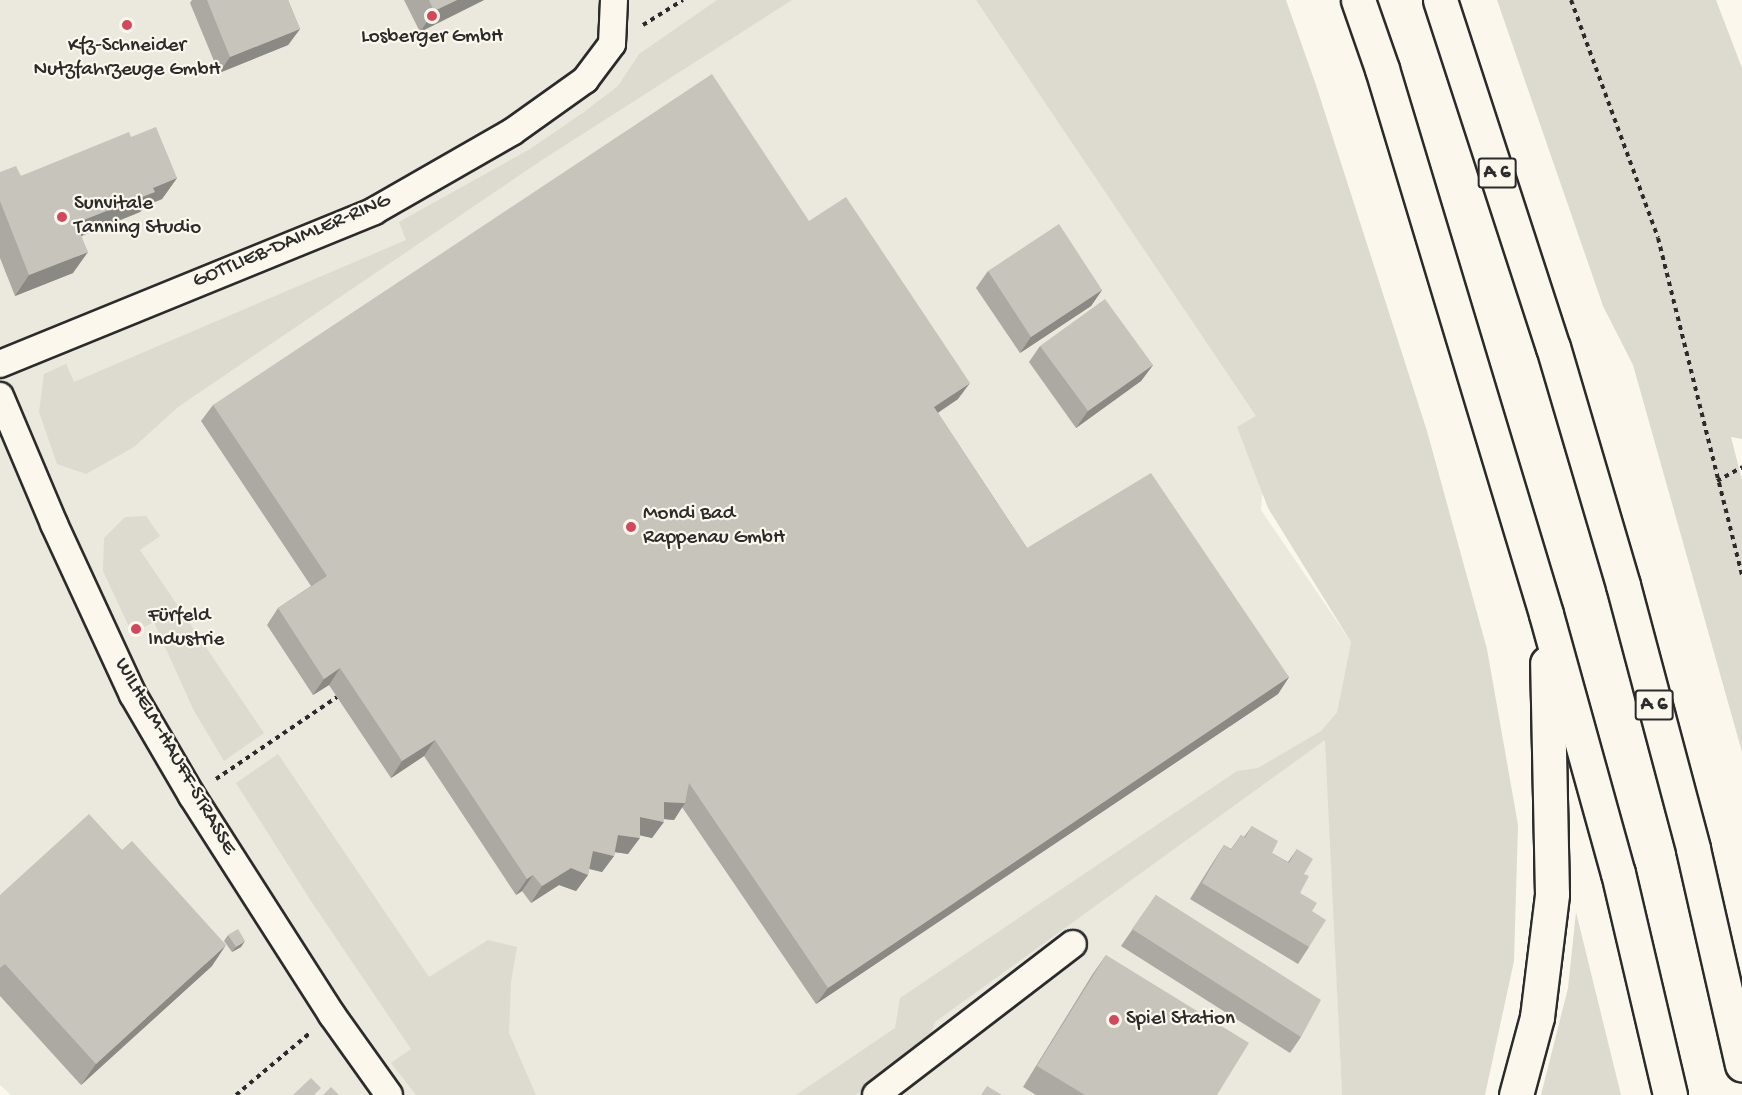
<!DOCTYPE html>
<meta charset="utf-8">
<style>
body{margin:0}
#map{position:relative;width:1742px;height:1095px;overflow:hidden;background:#fbf7ec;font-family:"Gochi Hand",sans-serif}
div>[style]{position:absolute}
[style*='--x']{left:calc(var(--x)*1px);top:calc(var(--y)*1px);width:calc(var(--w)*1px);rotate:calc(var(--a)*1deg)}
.built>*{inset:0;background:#ebe8de}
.green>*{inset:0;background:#dddad0}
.path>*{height:4px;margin-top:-2px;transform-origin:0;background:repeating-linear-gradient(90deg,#2b2b2b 0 4.5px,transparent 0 9px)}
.roads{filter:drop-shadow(2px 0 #2b2b2b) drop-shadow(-2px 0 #2b2b2b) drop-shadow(0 2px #2b2b2b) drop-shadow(0 -2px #2b2b2b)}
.minor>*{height:26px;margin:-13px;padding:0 13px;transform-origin:13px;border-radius:13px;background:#fbf7ec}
.motorway>*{height:33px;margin:-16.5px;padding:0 16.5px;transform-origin:16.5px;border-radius:16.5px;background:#fbf7ec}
.wall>*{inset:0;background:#aba9a2}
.shaded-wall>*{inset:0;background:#8b8984}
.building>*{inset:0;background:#c7c4bc}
.dots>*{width:16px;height:16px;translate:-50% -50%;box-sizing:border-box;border:3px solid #fbf7ec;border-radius:50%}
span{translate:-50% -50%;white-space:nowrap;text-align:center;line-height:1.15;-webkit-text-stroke:4.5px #fbf7ec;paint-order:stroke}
.shield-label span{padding:2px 4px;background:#fbf7ec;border:2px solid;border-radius:4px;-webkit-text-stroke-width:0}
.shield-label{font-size:20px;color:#2b2b2b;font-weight:700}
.poi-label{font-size:21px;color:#2b2b2b}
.left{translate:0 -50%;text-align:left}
.street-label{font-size:21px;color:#2b2b2b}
</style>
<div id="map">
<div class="built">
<div style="clip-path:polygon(0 0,1216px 0,1285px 208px,1261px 510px,1351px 642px,1337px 712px,1321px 731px,1326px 740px,1342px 1095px,11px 1095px,0 1085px)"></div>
</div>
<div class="green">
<div style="clip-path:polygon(717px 0,792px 0,539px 162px,178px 407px,134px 447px,86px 474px,57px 464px,39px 412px,44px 374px,66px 364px,74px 382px,406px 240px,399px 222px,530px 149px,584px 112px,618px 86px,639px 54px)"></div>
<div style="clip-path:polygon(976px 0,1286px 0,1316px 85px,1427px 431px,1487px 649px,1518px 825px,1514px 961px,1485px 1095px,1342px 1095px,1325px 740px,935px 1022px,926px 1048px,855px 1095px,796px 1095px,895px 1028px,900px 998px,1237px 771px,1258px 768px,1321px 731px,1337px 712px,1351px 642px,1268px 508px,1237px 427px,1256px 416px)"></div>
<div style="clip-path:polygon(1497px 0,1716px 0,1742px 68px,1742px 439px,1731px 437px,1742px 480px,1742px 752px,1633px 365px,1603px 306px)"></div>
<div style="clip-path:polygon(146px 516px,160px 536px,140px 550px,264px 733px,224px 761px,193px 709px,154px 622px,132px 633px,103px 571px,104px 538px,125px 517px)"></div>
<div style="clip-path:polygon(278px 754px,429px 977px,488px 940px,517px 947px,511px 982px,509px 1033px,536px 1095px,416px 1095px,391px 1063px,411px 1049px,311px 901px,236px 783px)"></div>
<div style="clip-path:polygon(1576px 912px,1621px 1095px,1541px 1095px,1568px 988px)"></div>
</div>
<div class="path">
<div style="--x:1571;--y:0;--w:253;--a:69.9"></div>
<div style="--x:1658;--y:238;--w:347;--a:76"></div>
<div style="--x:643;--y:25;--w:47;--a:-32"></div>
<div style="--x:1717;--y:481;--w:29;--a:-29"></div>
<div style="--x:216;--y:779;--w:146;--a:-34.1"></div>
<div style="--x:236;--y:1095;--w:97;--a:-40"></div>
</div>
<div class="roads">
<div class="minor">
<div style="--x:0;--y:364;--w:404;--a:-22.2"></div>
<div style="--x:374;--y:211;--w:159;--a:-29.8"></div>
<div style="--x:512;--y:132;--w:90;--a:-35.5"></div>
<div style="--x:585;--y:80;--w:45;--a:-53.1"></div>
<div style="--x:612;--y:44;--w:44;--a:-87.4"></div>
<div style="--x:0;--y:396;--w:139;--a:67.1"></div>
<div style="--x:54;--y:524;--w:188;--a:65.2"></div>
<div style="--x:133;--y:695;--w:117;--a:59.7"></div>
<div style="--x:192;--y:796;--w:260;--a:57.4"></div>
<div style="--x:332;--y:1015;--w:98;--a:54.5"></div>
<div style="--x:876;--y:1095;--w:248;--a:-37.5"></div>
</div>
<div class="motorway">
<div style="--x:1358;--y:0;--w:73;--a:70.8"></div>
<div style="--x:1382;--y:69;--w:569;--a:73.25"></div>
<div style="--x:1546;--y:614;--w:269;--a:74.5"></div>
<div style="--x:1618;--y:873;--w:228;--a:76.8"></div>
<div style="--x:1440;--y:0;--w:365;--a:72"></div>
<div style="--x:1553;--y:347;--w:248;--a:73.6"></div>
<div style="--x:1623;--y:585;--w:273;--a:75.1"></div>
<div style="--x:1693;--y:849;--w:221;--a:77.2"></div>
<div style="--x:1516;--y:1095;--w:81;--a:-74.9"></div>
<div style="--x:1537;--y:1017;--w:124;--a:-83"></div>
<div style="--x:1552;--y:894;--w:231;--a:-91.2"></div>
</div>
</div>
<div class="wall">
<div style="clip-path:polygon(192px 0,288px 0,300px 29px,288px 45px,219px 73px,190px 3px)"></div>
<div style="clip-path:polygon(404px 0,484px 0,420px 32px)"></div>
<div style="clip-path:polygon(131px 137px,177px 178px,162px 199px,145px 206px,140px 212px,81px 236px,73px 273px,15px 296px,0 258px,0 172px,21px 176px)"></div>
<div style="clip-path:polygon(809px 221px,958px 399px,938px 413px,1027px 548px,1289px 677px,1278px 694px,816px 1004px,682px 807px,674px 820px,664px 819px,652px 838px,640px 835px,628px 854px,615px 852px,614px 856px,602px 872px,589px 869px,588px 875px,576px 891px,559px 885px,531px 903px,522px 891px,516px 895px,424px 756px,391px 778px,329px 685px,313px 695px,267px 625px,278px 608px,311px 586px,201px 421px,213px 405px)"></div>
<div style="clip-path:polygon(988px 271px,1102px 290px,1091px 306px,1020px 353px,976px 288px)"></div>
<div style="clip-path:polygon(1040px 346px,1153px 365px,1141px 381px,1076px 428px,1029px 362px)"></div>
<div style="clip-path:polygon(1252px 826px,1272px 853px,1288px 862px,1297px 849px,1304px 874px,1300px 893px,1312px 911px,1309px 947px,1298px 964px,1190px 899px,1213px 862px,1224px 845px,1231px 849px,1241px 835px,1244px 837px)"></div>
<div style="clip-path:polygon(0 895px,212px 966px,81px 1085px,0 996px)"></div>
<div style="clip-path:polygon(1156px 895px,1301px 1037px,1290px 1053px,1121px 946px)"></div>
<div style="clip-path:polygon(228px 935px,241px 947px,232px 952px,224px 941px)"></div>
<div style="clip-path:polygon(1106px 955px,1217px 1095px,1036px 1095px,1023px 1087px,1092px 975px)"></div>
</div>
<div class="shaded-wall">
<div style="clip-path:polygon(457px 0,484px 0,420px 32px,434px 11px)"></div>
<div style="clip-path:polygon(300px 29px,288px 45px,219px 73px,230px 57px)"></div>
<div style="clip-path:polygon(177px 178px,162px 199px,145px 206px,140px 212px,62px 244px,76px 223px,153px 188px)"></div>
<div style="clip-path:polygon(88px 252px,73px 273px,15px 296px,29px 275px)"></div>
<div style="clip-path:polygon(1102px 290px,1091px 306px,1020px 353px,1031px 337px)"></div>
<div style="clip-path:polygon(1153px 365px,1141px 381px,1076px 428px,1088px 411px)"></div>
<div style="clip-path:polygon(970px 383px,958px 399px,922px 423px,934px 407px)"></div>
<div style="clip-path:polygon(340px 668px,329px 685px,313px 695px,324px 679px)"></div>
<div style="clip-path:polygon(1289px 677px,1278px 694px,816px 1004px,828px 988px)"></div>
<div style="clip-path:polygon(435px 740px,424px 756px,391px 778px,402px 761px)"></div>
<div style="clip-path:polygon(664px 802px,685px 803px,674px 820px,653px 818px)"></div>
<div style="clip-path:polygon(640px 817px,664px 822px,652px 838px,629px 833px)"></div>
<div style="clip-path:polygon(618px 835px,640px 838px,628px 854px,607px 851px)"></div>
<div style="clip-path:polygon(593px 851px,614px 856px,602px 872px,582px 867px)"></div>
<div style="clip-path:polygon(571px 868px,588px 875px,576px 891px,559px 885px,531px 903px,542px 886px)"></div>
<div style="clip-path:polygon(533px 875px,522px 891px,516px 895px,527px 879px)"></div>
<div style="clip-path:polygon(245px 941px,241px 947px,232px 952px,236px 947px)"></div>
<div style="clip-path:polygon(226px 945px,212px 966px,81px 1085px,96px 1064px)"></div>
</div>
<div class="building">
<div style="clip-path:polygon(207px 0,288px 0,300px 29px,230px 57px)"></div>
<div style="clip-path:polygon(429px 0,457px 0,434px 11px)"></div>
<div style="clip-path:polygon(712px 74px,809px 221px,846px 197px,970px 383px,934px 407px,1027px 548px,1151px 473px,1289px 677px,828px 988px,689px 783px,685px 803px,664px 802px,664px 822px,640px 817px,640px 838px,618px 835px,614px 856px,593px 851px,588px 875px,571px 868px,542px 886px,533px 875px,527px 879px,435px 740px,402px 761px,340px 668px,324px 679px,278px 608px,327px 576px,213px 405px)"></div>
<div style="clip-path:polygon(156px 127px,177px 178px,153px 188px,155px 192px,76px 223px,88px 252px,29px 275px,0 201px,0 172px,16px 166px,21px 176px,129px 132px,131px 137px)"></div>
<div style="clip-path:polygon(1059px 224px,1102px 290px,1031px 337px,988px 271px)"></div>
<div style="clip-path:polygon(1105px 299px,1153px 365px,1088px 411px,1040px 346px)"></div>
<div style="clip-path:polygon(89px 814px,122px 850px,132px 841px,226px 945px,96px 1064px,5px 964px,0 968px,0 895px)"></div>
<div style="clip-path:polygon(1252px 826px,1278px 841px,1272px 853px,1289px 863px,1297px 849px,1313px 859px,1304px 874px,1309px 876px,1300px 893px,1317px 903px,1312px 911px,1326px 920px,1309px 947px,1202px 883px,1224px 845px,1231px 850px,1241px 835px,1245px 838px)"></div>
<div style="clip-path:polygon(1156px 895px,1321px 1000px,1301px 1037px,1132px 929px)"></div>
<div style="clip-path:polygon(238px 929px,245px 941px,236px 947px,228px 935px)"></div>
<div style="clip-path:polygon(1106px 955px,1249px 1043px,1217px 1095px,1085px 1095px,1037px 1066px)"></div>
<div style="clip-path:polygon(311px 1078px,321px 1088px,314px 1095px,293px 1095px)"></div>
<div style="clip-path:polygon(987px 1086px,1002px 1095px,981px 1095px)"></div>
<div style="clip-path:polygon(331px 1087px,339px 1095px,323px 1095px)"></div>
</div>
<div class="dots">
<div style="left:432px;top:16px;background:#d1495b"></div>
<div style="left:127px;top:25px;background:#d1495b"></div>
<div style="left:62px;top:217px;background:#d1495b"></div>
<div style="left:631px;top:527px;background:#d1495b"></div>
<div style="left:136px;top:629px;background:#d1495b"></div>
<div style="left:1114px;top:1020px;background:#d1495b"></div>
</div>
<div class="shield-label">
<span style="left:1497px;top:173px">A 6</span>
<span style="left:1654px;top:705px">A 6</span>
</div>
<div class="poi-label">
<span style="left:432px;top:38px">Losberger GmbH</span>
<span style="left:127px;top:59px">Kfz-Schneider<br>Nutzfahrzeuge GmbH</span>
<span class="left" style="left:74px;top:217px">Sunvitale<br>Tanning Studio</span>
<span class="left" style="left:643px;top:527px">Mondi Bad<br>Rappenau GmbH</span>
<span class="left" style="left:148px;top:629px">Fürfeld<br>Industrie</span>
<span class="left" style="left:1126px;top:1020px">Spiel Station</span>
</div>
<div class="street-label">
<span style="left:292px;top:242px;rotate:-23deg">GOTTLIEB-DAIMLER-RING</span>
<span style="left:174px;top:757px;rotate:60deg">WILHELM-HAUFF-STRASSE</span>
</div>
</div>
